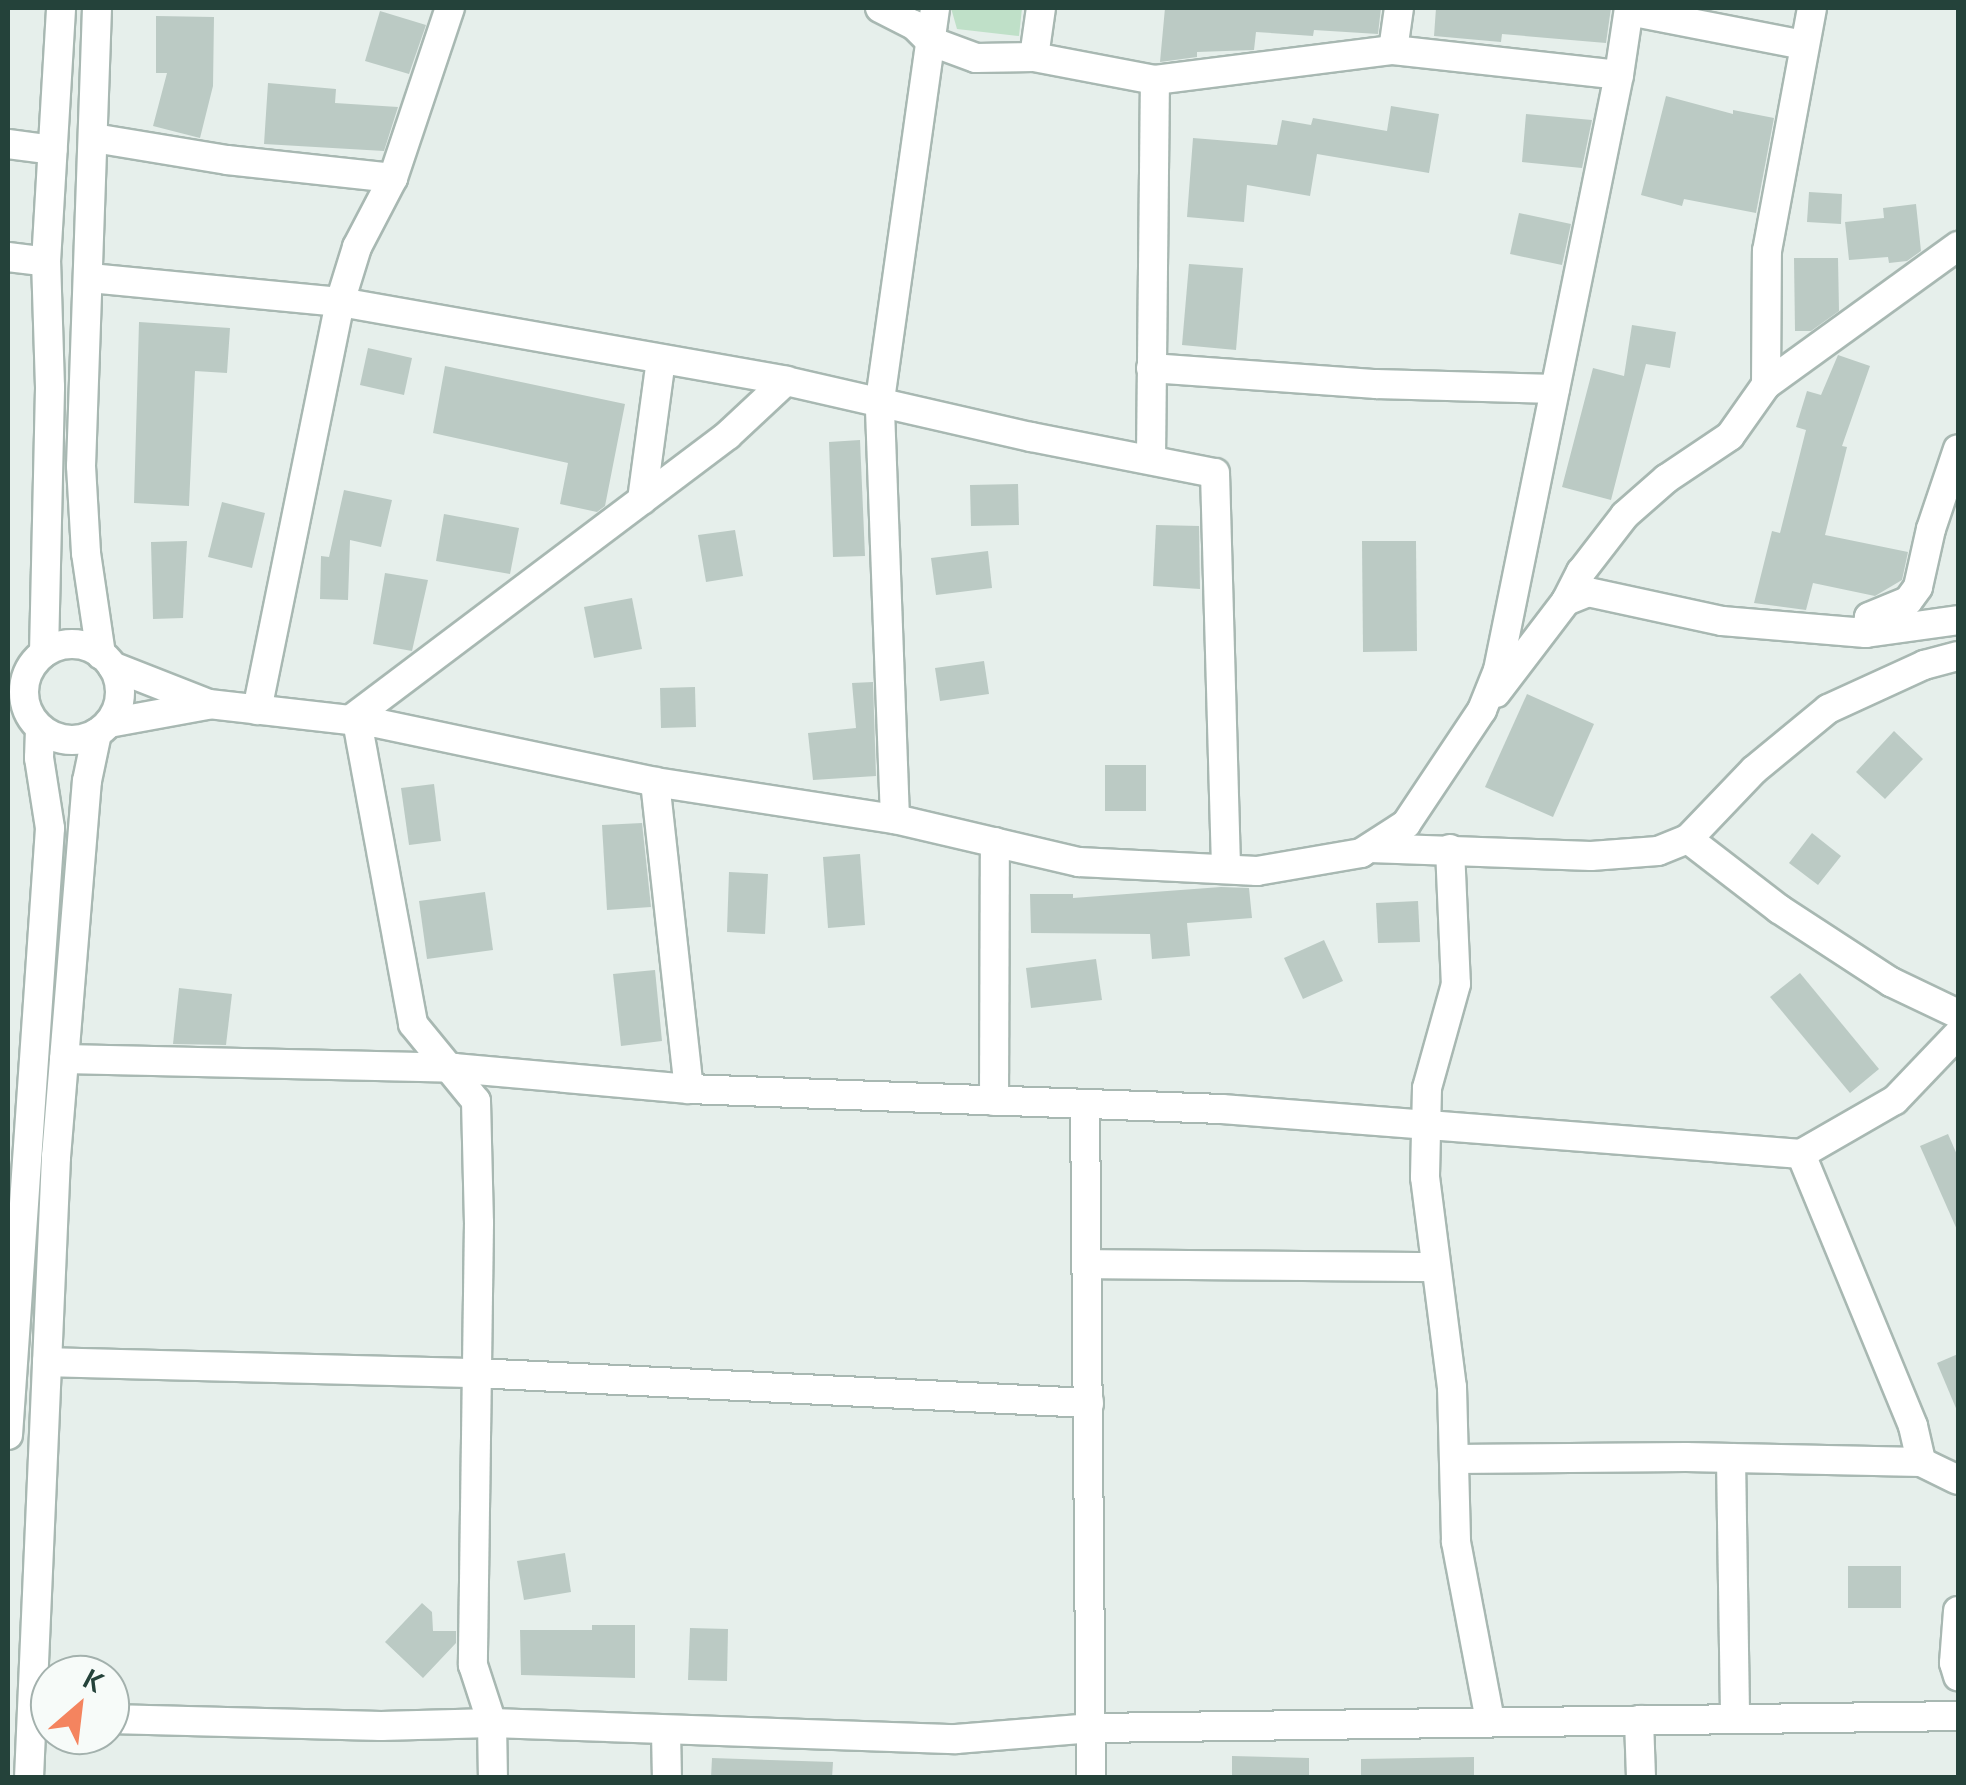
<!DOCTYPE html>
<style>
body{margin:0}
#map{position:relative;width:1966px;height:1785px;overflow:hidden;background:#e6efeb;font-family:Cabin,sans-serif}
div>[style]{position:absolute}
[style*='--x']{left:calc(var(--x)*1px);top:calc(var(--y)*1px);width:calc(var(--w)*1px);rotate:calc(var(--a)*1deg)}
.green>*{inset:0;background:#bfe0c8}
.building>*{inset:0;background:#bbcac4}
.roads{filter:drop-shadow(2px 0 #a8b8b2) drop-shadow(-2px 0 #a8b8b2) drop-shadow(0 2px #a8b8b2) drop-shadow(0 -2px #a8b8b2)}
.minor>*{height:28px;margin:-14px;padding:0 14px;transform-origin:14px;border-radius:14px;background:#fff}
.minor>.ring{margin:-14px;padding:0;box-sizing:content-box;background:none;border:28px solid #fff;border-radius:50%}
span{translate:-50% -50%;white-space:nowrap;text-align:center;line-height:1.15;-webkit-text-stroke:8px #f7fbf9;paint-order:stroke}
.frame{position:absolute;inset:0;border:10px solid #24423a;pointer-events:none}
.north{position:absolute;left:30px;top:1655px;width:100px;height:100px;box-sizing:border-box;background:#f7fbf9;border:2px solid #a3b1ad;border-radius:50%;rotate:28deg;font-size:28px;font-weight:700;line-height:40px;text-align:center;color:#24423a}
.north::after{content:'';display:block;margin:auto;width:35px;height:45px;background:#f4845f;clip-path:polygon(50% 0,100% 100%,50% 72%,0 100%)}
</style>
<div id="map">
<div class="green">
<div style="clip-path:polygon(951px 8px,1022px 8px,1019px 36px,957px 29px)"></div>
</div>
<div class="building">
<div style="clip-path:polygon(1165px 8px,1381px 8px,1378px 34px,1314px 30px,1313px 36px,1256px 32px,1254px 50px,1197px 52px,1197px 57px,1160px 62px)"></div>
<div style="clip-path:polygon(1436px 8px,1611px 8px,1606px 43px,1502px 34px,1501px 42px,1434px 36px)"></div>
<div style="clip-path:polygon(380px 11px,426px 25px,409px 74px,365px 61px)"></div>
<div style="clip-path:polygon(156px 16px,214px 17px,213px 86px,200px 138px,153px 126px,167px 73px,156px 73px)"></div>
<div style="clip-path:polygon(268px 83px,336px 89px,335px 103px,398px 107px,384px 151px,264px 144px)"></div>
<div style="clip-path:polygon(1666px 96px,1733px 114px,1733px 110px,1774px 118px,1756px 213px,1684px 199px,1682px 206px,1641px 195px)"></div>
<div style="clip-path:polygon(1391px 106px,1439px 114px,1429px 173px,1317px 154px,1310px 196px,1247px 185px,1244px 222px,1187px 217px,1193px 138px,1277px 145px,1282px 120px,1311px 125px,1313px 118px,1387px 131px)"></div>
<div style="clip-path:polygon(1526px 114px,1592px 120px,1582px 168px,1522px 162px)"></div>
<div style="clip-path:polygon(1809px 192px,1842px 194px,1841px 224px,1807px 222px)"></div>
<div style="clip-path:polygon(1916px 204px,1921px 251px,1907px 261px,1889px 263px,1888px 257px,1849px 260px,1845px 222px,1884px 218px,1883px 208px)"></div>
<div style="clip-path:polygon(1519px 213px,1571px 224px,1562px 265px,1510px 254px)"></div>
<div style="clip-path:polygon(1794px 258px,1838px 258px,1839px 311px,1811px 331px,1795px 331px)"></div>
<div style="clip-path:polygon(1189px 264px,1243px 268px,1236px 350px,1182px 345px)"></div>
<div style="clip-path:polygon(139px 322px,230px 328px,227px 373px,195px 371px,189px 506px,134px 503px)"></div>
<div style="clip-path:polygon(1632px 325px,1676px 332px,1670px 368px,1646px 364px,1611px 500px,1562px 487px,1593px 368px,1624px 376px)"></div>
<div style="clip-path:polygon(368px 348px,412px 358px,404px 395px,360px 385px)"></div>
<div style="clip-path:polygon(1838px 355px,1870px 366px,1842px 446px,1847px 447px,1825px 535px,1908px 552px,1902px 580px,1875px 596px,1813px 583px,1806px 610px,1754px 603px,1772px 531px,1780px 533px,1806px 430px,1796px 427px,1807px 391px,1821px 395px)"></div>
<div style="clip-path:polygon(445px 366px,625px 404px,605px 506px,597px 512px,560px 504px,568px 463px,433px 433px)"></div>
<div style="clip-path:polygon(860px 440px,865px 556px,833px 557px,829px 442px)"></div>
<div style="clip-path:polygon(1018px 484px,1019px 525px,971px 526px,970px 485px)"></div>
<div style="clip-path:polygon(344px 490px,392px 500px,381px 547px,350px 540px,348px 600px,320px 599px,321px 556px,329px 557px)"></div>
<div style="clip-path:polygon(222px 502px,265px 513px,252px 568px,208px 557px)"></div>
<div style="clip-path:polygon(444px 514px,519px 528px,510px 574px,436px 561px)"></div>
<div style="clip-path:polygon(1156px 525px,1199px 526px,1200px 589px,1153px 586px)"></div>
<div style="clip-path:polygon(735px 530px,743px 576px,706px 582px,698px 535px)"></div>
<div style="clip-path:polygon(187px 541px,183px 618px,153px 619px,151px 542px)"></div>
<div style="clip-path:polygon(1362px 541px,1416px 541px,1417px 651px,1363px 652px)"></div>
<div style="clip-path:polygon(988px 551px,992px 588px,936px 595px,931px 558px)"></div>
<div style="clip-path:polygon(385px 573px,428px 580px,412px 651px,373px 644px)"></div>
<div style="clip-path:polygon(632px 598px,642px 649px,594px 658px,584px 607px)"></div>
<div style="clip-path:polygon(984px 661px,989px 694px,940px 701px,935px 668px)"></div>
<div style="clip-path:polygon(873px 682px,876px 776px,813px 780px,808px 733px,856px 728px,852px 683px)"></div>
<div style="clip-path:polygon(695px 687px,696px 727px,661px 728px,660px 688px)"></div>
<div style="clip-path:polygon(1527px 694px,1594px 724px,1553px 817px,1485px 787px)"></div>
<div style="clip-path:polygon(1894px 731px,1923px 759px,1885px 799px,1856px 772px)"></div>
<div style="clip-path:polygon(1105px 765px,1146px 765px,1146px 811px,1105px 811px)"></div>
<div style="clip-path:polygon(434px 784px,441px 841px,409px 845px,401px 788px)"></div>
<div style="clip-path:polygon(642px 823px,651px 907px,607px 910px,602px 825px)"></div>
<div style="clip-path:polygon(1812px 833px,1841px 856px,1818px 885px,1789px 863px)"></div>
<div style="clip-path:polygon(860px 854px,865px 925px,828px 928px,823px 857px)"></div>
<div style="clip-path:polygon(729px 872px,768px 874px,765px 934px,727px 932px)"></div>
<div style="clip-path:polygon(1221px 887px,1249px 888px,1252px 918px,1187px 923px,1190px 956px,1152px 959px,1150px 934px,1031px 933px,1030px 894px,1073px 894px,1073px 898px)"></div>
<div style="clip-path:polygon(485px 892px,493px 950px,427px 959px,419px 901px)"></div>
<div style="clip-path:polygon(1418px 901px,1420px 942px,1378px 943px,1376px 903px)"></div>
<div style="clip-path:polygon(1324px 940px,1343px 981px,1303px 999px,1284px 958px)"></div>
<div style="clip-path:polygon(1096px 959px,1102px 1000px,1031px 1008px,1026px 968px)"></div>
<div style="clip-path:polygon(655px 970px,662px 1041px,621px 1046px,613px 974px)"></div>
<div style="clip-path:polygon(1800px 973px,1879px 1069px,1850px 1093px,1770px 997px)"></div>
<div style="clip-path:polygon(179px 988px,232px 994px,226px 1045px,173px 1044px)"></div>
<div style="clip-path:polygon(1948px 1134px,1958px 1157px,1958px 1232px,1920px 1146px)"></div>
<div style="clip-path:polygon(1958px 1354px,1958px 1413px,1937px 1363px)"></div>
<div style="clip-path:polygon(565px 1553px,571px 1592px,524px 1600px,517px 1561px)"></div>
<div style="clip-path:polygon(1848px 1566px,1901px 1566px,1901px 1608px,1848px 1608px)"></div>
<div style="clip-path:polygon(422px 1603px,432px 1612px,433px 1631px,456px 1631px,456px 1643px,423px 1678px,385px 1642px)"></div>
<div style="clip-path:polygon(592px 1625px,635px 1625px,635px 1678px,521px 1675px,520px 1630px,592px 1630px)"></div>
<div style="clip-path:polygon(690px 1628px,728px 1629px,727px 1681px,688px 1680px)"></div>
<div style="clip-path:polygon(1232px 1756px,1309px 1758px,1309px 1778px,1232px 1778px)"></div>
<div style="clip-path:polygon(1474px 1757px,1474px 1778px,1361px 1778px,1361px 1759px)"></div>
<div style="clip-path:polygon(712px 1758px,833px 1762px,832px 1778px,711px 1778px)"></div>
</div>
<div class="roads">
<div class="minor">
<div style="--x:97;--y:8;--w:458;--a:92"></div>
<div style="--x:81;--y:466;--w:87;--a:86.7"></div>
<div style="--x:86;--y:553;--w:103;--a:81.6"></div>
<div style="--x:880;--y:8;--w:38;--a:27"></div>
<div style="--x:914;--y:25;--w:23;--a:45"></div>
<div style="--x:930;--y:41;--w:49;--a:20.3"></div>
<div style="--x:976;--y:58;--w:58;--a:-1"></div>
<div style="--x:1034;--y:57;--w:123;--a:10.8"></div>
<div style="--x:1155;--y:80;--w:240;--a:-7.2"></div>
<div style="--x:1393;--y:50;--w:227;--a:6.3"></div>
<div style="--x:1629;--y:11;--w:178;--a:11"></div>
<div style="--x:1393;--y:50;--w:42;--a:-81.9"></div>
<div style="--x:1034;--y:57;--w:49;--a:-81.9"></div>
<div style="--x:94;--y:138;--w:135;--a:9.4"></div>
<div style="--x:227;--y:160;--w:167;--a:6.2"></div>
<div style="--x:8;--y:144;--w:45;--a:7.6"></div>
<div style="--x:8;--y:257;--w:38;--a:7"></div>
<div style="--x:90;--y:278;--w:251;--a:5.5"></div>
<div style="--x:340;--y:302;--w:453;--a:10"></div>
<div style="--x:786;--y:381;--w:251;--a:12.9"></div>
<div style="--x:1031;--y:437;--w:187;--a:11.1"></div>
<div style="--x:1215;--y:473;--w:396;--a:88.4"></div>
<div style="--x:1151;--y:368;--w:226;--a:4.1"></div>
<div style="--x:1376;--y:384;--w:179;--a:1.6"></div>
<div style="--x:1766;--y:385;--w:237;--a:-35.9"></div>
<div style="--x:1151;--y:458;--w:378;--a:-89.4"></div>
<div style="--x:642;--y:500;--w:142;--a:-82.3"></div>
<div style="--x:1566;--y:601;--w:33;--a:-63"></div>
<div style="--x:1581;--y:572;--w:72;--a:-52.3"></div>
<div style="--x:1625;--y:515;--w:55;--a:-41.3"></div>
<div style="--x:1666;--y:479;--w:77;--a:-33.9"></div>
<div style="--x:1730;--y:436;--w:62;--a:-54.8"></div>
<div style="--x:1766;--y:385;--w:134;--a:-89.6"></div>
<div style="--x:1767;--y:251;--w:247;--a:-79.5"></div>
<div style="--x:1866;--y:633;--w:16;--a:-79"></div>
<div style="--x:1869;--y:617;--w:42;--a:-22.3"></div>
<div style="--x:1908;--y:601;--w:17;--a:-54"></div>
<div style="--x:1918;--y:587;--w:59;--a:-77.4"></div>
<div style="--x:1931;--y:529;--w:84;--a:-71.4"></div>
<div class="ring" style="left:24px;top:644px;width:68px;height:68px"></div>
<div style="--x:44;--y:653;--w:266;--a:-88.7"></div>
<div style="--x:50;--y:387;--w:125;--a:-91.8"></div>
<div style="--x:46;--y:262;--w:254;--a:-86.6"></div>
<div style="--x:112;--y:666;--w:104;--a:21.4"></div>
<div style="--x:209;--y:704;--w:168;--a:6.5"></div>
<div style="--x:376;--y:723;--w:285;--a:11.9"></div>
<div style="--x:655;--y:782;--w:243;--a:8.8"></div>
<div style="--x:895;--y:819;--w:189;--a:13.2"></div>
<div style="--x:1079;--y:862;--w:178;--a:2.9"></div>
<div style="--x:1257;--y:871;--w:106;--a:-9.8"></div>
<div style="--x:1361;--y:853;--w:54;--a:-32.8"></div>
<div style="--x:1406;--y:824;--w:137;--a:-56.3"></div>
<div style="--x:1482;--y:710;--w:43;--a:-68.2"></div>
<div style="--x:1498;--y:670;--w:607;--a:-78.51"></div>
<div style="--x:1619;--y:75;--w:68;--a:-81.5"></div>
<div style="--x:1496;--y:693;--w:116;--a:-52.7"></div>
<div style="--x:1566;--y:601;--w:24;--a:-22"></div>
<div style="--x:1588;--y:592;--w:137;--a:12.2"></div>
<div style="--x:1722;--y:621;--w:144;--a:4.8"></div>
<div style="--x:1866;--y:633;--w:93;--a:-8"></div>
<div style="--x:257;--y:710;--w:416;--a:-78.5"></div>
<div style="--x:340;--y:302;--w:58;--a:-72.8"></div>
<div style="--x:357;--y:247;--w:78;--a:-62.4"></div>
<div style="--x:393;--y:178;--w:179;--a:-71.5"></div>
<div style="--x:350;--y:720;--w:473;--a:-37"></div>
<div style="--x:728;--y:435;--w:79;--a:-43"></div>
<div style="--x:357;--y:721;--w:308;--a:79.5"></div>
<div style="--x:413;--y:1024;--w:99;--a:50.7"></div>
<div style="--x:476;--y:1101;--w:122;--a:88.6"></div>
<div style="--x:479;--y:1223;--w:442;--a:90.8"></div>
<div style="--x:473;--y:1665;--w:61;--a:71.9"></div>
<div style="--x:492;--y:1723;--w:55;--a:89"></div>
<div style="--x:109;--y:723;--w:100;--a:-10.4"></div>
<div style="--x:655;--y:782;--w:309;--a:83.7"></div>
<div style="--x:895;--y:819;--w:419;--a:-92.1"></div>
<div style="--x:880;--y:400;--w:396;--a:-82"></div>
<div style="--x:1688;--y:839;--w:115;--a:37.6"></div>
<div style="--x:1779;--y:909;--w:134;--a:33.1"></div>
<div style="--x:1891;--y:982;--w:74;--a:25.5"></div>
<div style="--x:1370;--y:848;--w:221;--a:2.1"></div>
<div style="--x:1591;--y:856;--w:67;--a:-4.3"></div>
<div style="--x:1658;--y:851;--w:32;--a:-22"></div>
<div style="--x:1688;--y:839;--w:95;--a:-46.3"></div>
<div style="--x:1754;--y:770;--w:96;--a:-39.5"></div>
<div style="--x:1828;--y:709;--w:106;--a:-24.6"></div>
<div style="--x:1924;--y:665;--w:35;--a:-15"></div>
<div style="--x:1450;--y:849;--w:135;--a:87.5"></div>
<div style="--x:1456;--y:984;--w:108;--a:105.6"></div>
<div style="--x:1427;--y:1088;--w:89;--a:91.3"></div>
<div style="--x:1425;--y:1177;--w:212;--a:82.7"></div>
<div style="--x:1452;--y:1387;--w:155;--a:88.5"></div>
<div style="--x:1456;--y:1542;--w:182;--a:79.2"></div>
<div style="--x:64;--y:1059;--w:390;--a:1.3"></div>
<div style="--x:454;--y:1068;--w:236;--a:5.1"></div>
<div style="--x:689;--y:1089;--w:533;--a:2.15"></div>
<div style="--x:1222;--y:1109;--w:581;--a:4.44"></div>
<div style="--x:1801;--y:1154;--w:108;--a:-29.9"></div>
<div style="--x:1895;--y:1100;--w:91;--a:-46.3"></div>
<div style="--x:994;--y:1101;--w:259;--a:-89.8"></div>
<div style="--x:1085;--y:1104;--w:674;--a:89.49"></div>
<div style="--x:1801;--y:1154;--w:294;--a:67.6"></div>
<div style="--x:1913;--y:1426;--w:37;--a:77"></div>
<div style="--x:1087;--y:1264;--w:346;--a:0.5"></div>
<div style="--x:47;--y:1362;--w:428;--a:1.5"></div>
<div style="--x:475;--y:1373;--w:615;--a:2.8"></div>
<div style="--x:8;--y:1435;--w:608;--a:-86.04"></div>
<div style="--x:50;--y:828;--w:71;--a:-98.9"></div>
<div style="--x:39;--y:758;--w:29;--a:-88"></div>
<div style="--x:1731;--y:1458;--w:260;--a:89.1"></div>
<div style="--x:1454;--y:1459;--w:232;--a:-0.5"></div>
<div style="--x:1686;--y:1457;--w:235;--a:1.2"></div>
<div style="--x:1921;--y:1462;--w:41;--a:25.9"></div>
<div style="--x:1958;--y:1611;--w:52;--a:94.4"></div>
<div style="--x:1954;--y:1663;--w:14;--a:73"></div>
<div style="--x:110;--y:1719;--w:271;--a:1.5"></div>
<div style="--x:381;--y:1726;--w:111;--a:-1.5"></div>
<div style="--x:492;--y:1723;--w:464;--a:2"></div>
<div style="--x:956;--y:1739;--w:137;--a:-4.6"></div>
<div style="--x:1093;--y:1728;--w:865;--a:-0.79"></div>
<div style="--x:1639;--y:1720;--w:58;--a:88"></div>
<div style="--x:666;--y:1732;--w:46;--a:88.8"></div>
<div style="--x:29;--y:1778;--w:622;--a:-87.51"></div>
<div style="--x:56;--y:1157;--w:377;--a:-85.3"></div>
<div style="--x:87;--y:781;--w:49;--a:-78.2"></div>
</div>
</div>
<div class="frame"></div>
<div class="north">K</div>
</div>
